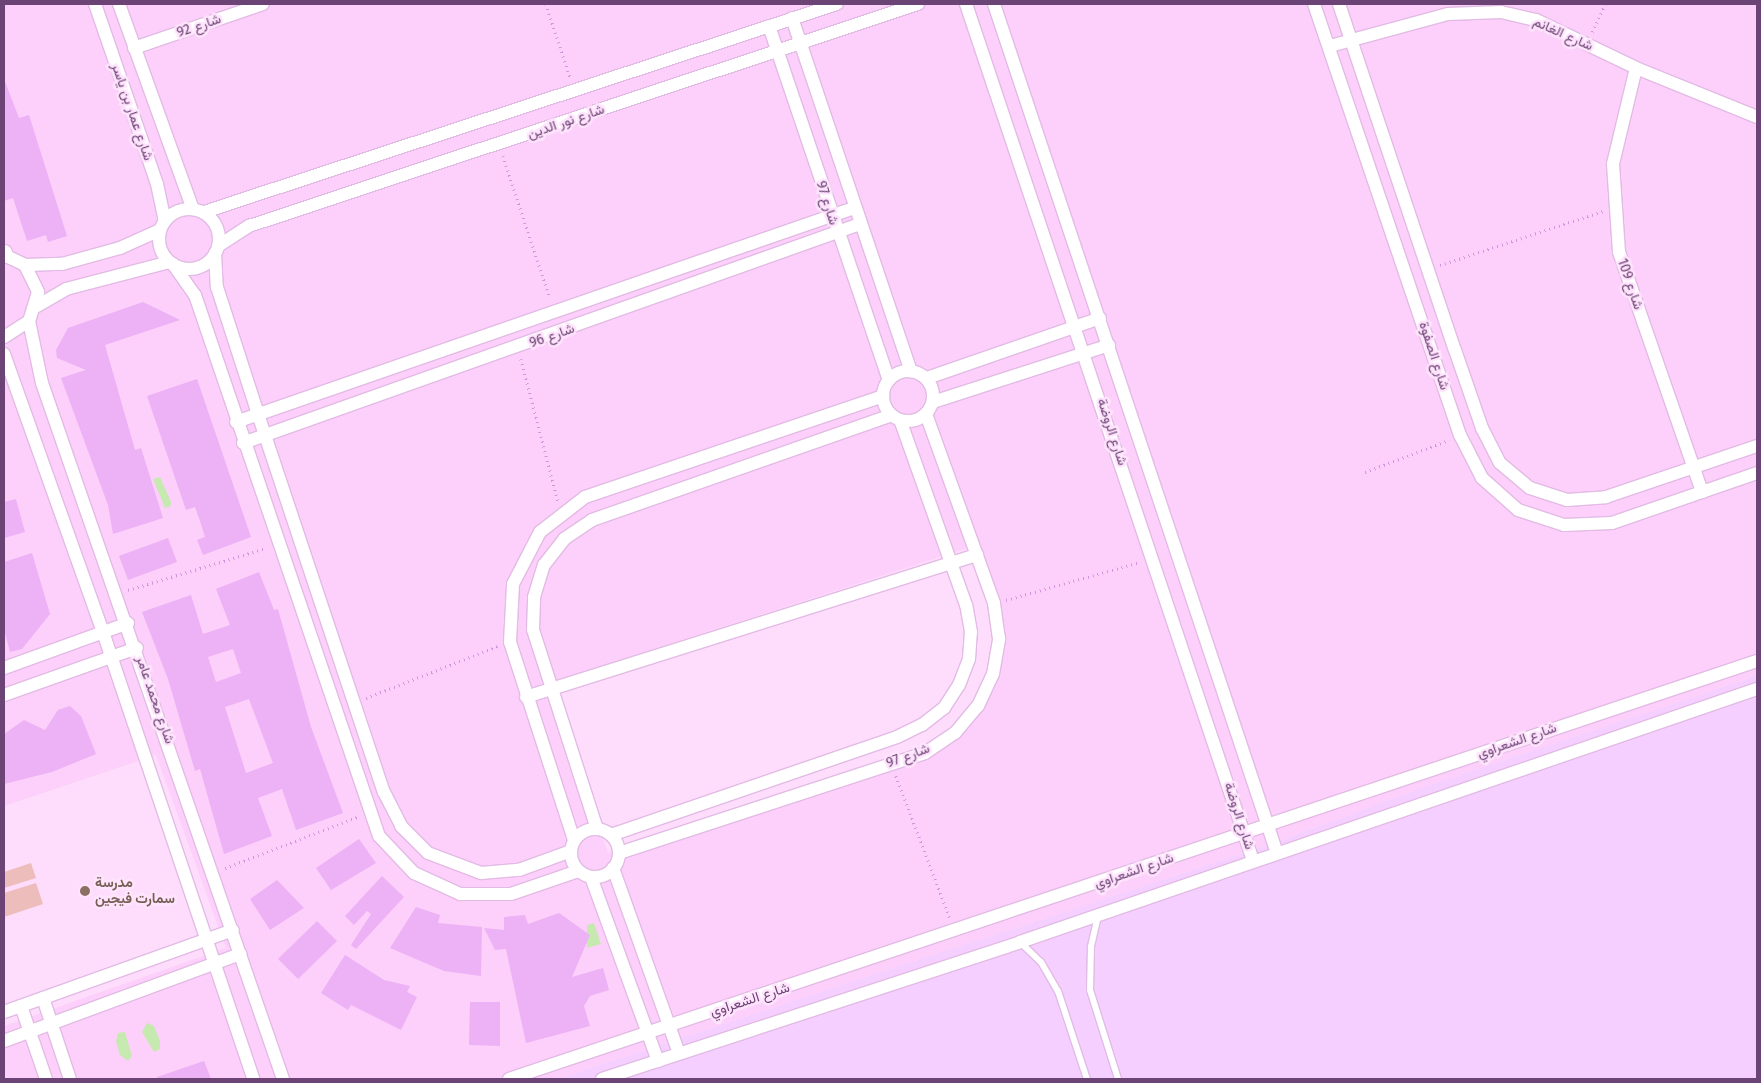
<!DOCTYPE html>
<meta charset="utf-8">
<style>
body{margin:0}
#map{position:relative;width:1761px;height:1083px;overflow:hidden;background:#fedcfc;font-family:"Fira Sans",Vazirmatn,sans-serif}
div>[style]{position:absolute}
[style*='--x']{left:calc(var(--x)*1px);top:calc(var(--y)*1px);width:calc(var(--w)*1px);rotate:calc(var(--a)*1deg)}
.residential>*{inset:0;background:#fcd0fa}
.commercial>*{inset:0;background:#f4cfff}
.green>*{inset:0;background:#ecbdba}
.water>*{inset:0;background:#c6e9af}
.building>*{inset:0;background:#edb1f6}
.path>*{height:2.5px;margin-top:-1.25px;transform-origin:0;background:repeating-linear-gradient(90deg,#d095da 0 1px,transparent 0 5px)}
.roads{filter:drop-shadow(1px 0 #e2bbe4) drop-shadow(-1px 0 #e2bbe4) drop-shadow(0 1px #e2bbe4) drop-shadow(0 -1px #e2bbe4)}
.service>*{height:6px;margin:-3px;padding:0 3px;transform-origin:3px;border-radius:3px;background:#fff}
.minor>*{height:12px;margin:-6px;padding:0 6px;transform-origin:6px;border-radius:6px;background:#fff}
.minor>.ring{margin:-6px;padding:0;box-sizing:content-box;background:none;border:12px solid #fff;border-radius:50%}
.tertiary>*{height:15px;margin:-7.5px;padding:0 7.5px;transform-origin:7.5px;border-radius:7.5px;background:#fff}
.dots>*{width:14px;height:14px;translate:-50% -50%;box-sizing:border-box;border:2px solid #ffe4fd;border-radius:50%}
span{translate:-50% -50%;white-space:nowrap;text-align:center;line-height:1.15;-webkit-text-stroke:5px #ffe4fd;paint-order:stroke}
.street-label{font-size:14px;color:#6c4375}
.education-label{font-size:14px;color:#785e54;font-weight:700}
.left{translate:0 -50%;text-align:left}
.frame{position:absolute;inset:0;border:5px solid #6c4375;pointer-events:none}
</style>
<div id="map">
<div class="residential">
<div style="clip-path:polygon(evenodd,4px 4px,1757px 4px,1757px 676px,1432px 784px,1274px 843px,557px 1079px,4px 1079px,4px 1026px,226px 948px,156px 755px,4px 806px,4px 4px,971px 547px,991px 603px,994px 641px,987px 678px,968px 711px,940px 737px,906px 753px,608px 853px,548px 683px,971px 547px)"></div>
</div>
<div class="commercial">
<div style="clip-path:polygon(1757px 676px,1757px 1079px,557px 1079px,1274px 843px,1432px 784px)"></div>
</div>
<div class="green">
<div style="clip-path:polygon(31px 863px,36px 878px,4px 888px,4px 872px)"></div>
<div style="clip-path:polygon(36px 883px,43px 904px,4px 917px,4px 893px)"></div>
</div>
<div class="water">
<div style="clip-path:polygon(160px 477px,171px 502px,170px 507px,165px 508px,153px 479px)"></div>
<div style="clip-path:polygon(594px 923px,601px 944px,587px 948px,587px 925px)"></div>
<div style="clip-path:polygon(147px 1023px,154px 1026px,160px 1041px,160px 1049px,154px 1052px,142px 1032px)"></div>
<div style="clip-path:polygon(125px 1032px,132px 1056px,128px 1061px,120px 1055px,116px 1041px,118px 1033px)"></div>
</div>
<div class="building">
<div style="clip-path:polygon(4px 79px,19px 118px,29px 115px,67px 236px,48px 242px,46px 235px,27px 241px,13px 198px,4px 201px)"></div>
<div style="clip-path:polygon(143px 302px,180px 320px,105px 345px,135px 450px,141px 448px,163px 518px,113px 534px,108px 505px,61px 378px,86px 370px,57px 358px,56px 350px,68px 328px)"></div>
<div style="clip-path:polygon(197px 379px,251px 537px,203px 555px,197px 540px,205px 537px,201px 524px,195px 507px,186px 510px,147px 396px)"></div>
<div style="clip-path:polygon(16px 499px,25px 532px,4px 538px,4px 502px)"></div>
<div style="clip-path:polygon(168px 538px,177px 562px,128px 580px,119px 556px)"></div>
<div style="clip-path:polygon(32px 553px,50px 614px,22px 649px,10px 652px,4px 629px,4px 562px)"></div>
<div style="clip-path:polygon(evenodd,259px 572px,274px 610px,278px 609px,311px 727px,343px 813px,296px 830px,282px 789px,258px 798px,272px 836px,224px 854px,200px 769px,195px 771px,168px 679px,142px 612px,191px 595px,203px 634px,230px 625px,216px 589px,259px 572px,233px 649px,241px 673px,216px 682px,208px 657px,233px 649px,259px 572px,249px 699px,273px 763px,246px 773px,225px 707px,249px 699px)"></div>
<div style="clip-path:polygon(70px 706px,81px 716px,96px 754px,52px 772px,4px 784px,4px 734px,24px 720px,45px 730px,58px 710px)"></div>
<div style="clip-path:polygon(359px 839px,376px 863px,331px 890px,316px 868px)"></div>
<div style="clip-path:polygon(382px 876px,404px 897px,356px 949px,351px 945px,371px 914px,367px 911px,354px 925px,345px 916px)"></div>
<div style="clip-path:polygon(277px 880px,304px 908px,270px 930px,250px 899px)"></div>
<div style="clip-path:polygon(416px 907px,440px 915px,438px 923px,482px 927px,481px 976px,444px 971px,390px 948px)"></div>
<div style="clip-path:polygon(559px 913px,590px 935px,572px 977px,603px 968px,609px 990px,590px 996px,584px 1006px,590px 1026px,526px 1043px,506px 949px,495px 950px,484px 928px,504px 930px,504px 917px,525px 915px,528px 924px)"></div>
<div style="clip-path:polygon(317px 921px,337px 941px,298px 979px,278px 959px)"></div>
<div style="clip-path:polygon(345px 955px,384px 980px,410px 986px,407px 992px,417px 997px,401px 1030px,351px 1005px,348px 1010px,321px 993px)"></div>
<div style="clip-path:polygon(470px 1002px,500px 1002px,500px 1046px,469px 1045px)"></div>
<div style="clip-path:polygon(204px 1061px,211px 1079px,157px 1079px,157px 1077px)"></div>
</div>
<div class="path">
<div style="--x:546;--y:4;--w:77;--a:71.8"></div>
<div style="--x:1592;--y:32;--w:31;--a:-65"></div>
<div style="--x:503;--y:156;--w:150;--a:71.7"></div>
<div style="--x:1440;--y:265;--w:172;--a:-18.3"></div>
<div style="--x:521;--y:359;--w:147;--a:75.4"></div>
<div style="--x:1365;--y:472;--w:90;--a:-20.9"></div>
<div style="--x:128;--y:590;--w:144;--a:-16.9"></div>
<div style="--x:1006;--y:600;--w:139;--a:-15.8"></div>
<div style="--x:366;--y:698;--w:142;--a:-21.5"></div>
<div style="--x:896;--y:776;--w:152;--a:69.2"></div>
<div style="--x:225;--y:868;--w:142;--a:-21.1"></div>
</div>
<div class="roads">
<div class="service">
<div style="--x:1098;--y:916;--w:32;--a:103"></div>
<div style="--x:1091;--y:947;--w:43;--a:91.3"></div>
<div style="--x:1090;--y:990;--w:93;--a:72.5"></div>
<div style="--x:1020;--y:942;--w:29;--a:44"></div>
<div style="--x:1041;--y:962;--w:34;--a:60"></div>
<div style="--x:1058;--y:991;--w:93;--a:71.8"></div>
</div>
<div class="minor">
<div style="--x:95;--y:4;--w:190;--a:71"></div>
<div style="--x:157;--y:184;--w:38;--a:78"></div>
<div style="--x:119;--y:4;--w:218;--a:70.2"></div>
<div style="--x:966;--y:4;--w:904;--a:71.48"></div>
<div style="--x:994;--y:4;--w:895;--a:71.57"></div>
<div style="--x:1314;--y:4;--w:455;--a:71.3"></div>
<div style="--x:1460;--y:435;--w:48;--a:62.9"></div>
<div style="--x:1482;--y:478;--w:48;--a:41.6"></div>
<div style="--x:1518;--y:510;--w:48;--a:18.1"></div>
<div style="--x:1564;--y:525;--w:48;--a:-2.4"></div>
<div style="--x:1612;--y:523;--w:153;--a:-19"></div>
<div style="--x:1339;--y:4;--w:365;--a:71.5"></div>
<div style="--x:1455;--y:350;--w:83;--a:70.9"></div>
<div style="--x:1482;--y:428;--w:39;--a:63"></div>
<div style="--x:1500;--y:463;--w:39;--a:40"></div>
<div style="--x:1530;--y:488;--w:39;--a:18"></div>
<div style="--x:1567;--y:500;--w:39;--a:-4"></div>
<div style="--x:1606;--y:497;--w:159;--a:-18.7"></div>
<div style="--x:792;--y:18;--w:373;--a:71.4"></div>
<div style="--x:769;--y:26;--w:374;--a:71.3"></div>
<div style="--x:1330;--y:46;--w:122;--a:-15.2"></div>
<div style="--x:1448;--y:14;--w:53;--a:-2.2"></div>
<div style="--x:1501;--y:12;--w:36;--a:13"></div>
<div style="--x:1536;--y:20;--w:111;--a:25.6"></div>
<div style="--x:1636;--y:68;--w:131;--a:22"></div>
<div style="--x:134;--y:48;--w:136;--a:-18.8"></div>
<div style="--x:1636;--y:68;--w:99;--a:103.5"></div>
<div style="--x:1613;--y:164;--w:88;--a:86.1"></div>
<div style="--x:1619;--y:252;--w:254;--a:70.9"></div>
<div class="ring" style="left:159px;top:209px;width:48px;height:48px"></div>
<div style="--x:204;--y:212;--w:666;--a:-18.19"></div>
<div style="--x:218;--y:246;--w:37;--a:-33"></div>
<div style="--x:249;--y:226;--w:705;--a:-18.36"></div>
<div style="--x:215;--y:253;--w:34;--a:87"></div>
<div style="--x:217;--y:287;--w:133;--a:72.1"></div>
<div style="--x:258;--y:414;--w:398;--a:71.6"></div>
<div style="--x:384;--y:792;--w:38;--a:63"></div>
<div style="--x:401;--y:826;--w:38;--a:45"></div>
<div style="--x:428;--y:853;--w:57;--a:20.7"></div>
<div style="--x:481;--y:873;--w:38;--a:-5"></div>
<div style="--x:519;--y:870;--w:55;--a:-20.1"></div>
<div style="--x:4;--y:255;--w:23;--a:25"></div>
<div style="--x:25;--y:265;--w:30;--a:64"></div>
<div style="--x:38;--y:292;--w:30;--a:107"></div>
<div style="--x:29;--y:321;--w:30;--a:147"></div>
<div style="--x:173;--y:264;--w:38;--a:55"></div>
<div style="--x:195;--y:295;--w:571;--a:71.22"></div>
<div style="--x:379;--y:836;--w:51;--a:46.6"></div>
<div style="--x:414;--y:873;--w:51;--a:24.5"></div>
<div style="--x:460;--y:894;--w:51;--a:0"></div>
<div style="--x:511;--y:894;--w:71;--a:-18.9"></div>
<div style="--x:25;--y:265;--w:37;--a:-2"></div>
<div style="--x:62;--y:264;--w:60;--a:-15.4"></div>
<div style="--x:120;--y:248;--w:44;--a:-24.2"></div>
<div style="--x:37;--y:306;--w:34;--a:-30"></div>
<div style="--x:66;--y:289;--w:107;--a:-14.6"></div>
<div style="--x:29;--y:321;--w:63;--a:78.2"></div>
<div style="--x:42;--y:383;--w:737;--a:70.9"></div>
<div style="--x:4;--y:354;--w:295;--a:70.4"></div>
<div style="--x:103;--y:632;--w:471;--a:71.4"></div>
<div class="ring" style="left:883px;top:371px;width:38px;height:38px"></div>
<div style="--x:927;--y:378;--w:183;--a:-19.1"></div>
<div style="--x:933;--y:402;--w:185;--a:-17.9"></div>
<div style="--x:236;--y:422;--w:654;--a:-19.1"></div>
<div style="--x:243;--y:443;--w:655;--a:-19.54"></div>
<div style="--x:4;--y:668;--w:132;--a:-19.9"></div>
<div style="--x:4;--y:695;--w:141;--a:-19.5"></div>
<div style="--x:526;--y:697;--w:473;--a:-17.5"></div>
<div style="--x:597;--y:829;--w:209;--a:-107.8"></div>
<div style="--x:533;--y:630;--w:33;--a:-88"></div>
<div style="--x:534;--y:597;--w:34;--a:-73"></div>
<div style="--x:544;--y:565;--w:33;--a:-52"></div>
<div style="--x:564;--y:539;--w:34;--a:-34"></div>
<div style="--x:592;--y:520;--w:317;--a:-19.3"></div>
<div class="ring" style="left:571px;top:829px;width:36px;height:36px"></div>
<div style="--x:611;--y:835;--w:302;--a:-18.9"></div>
<div style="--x:897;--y:737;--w:28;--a:-26"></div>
<div style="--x:922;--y:725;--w:28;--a:-38"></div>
<div style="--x:944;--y:708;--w:27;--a:-57"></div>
<div style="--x:959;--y:685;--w:28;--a:-69"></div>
<div style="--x:969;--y:659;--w:27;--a:-86"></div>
<div style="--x:971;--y:632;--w:27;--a:-100"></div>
<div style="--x:966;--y:605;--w:196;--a:-109.6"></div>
<div style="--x:574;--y:840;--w:208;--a:-107.9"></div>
<div style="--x:510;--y:642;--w:58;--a:-87"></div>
<div style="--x:513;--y:584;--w:59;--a:-62.6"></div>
<div style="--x:540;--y:532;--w:57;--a:-37.9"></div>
<div style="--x:585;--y:497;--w:315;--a:-18.7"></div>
<div style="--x:619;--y:853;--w:322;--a:-18.1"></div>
<div style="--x:925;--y:753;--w:36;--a:-34"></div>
<div style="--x:955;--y:733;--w:35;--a:-50"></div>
<div style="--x:978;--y:706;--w:35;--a:-65"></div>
<div style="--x:993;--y:674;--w:36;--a:-80"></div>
<div style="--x:999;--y:639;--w:36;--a:-98"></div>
<div style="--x:994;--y:603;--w:201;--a:-109.8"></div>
<div style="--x:613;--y:868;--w:196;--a:70.4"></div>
<div style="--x:591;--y:877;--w:196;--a:70"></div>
<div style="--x:43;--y:998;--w:85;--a:71.6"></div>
<div style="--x:21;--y:1006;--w:77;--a:71.1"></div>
<div style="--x:4;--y:1012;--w:243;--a:-19.7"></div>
<div style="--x:4;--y:1041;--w:252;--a:-20.2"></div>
<div style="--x:509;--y:1079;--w:1316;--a:-18.52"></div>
<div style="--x:602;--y:1079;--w:440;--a:-18.1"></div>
<div style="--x:1020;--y:942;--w:779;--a:-18.95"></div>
</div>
<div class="tertiary">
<div style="--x:4;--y:252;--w:3;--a:72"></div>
</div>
</div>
<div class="dots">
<div style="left:85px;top:891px;background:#8d6e63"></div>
</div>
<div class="street-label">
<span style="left:199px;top:26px;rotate:-19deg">شارع 92</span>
<span style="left:1563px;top:34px;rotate:24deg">شارع الغانم</span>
<span style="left:132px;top:112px;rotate:71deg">شارع عمار بن ياسر</span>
<span style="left:566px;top:122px;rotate:-19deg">شارع نور الدين</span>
<span style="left:827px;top:203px;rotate:72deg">شارع 97</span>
<span style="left:1630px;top:284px;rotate:71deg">شارع 109</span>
<span style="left:552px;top:336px;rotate:-20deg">شارع 96</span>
<span style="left:1434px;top:356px;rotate:72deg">شارع الصفوة</span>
<span style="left:1112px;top:432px;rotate:72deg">شارع الروضة</span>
<span style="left:155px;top:700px;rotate:71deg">شارع محمد عامر</span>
<span style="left:1517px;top:741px;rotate:-19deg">شارع الشعراوي</span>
<span style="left:908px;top:756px;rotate:-21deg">شارع 97</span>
<span style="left:1239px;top:816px;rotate:72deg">شارع الروضة</span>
<span style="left:1134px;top:871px;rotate:-19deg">شارع الشعراوي</span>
<span style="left:750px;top:1000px;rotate:-18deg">شارع الشعراوي</span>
</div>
<div class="education-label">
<span class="left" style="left:95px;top:891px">مدرسة<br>سمارت فيجين</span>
</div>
<div class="frame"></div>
</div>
